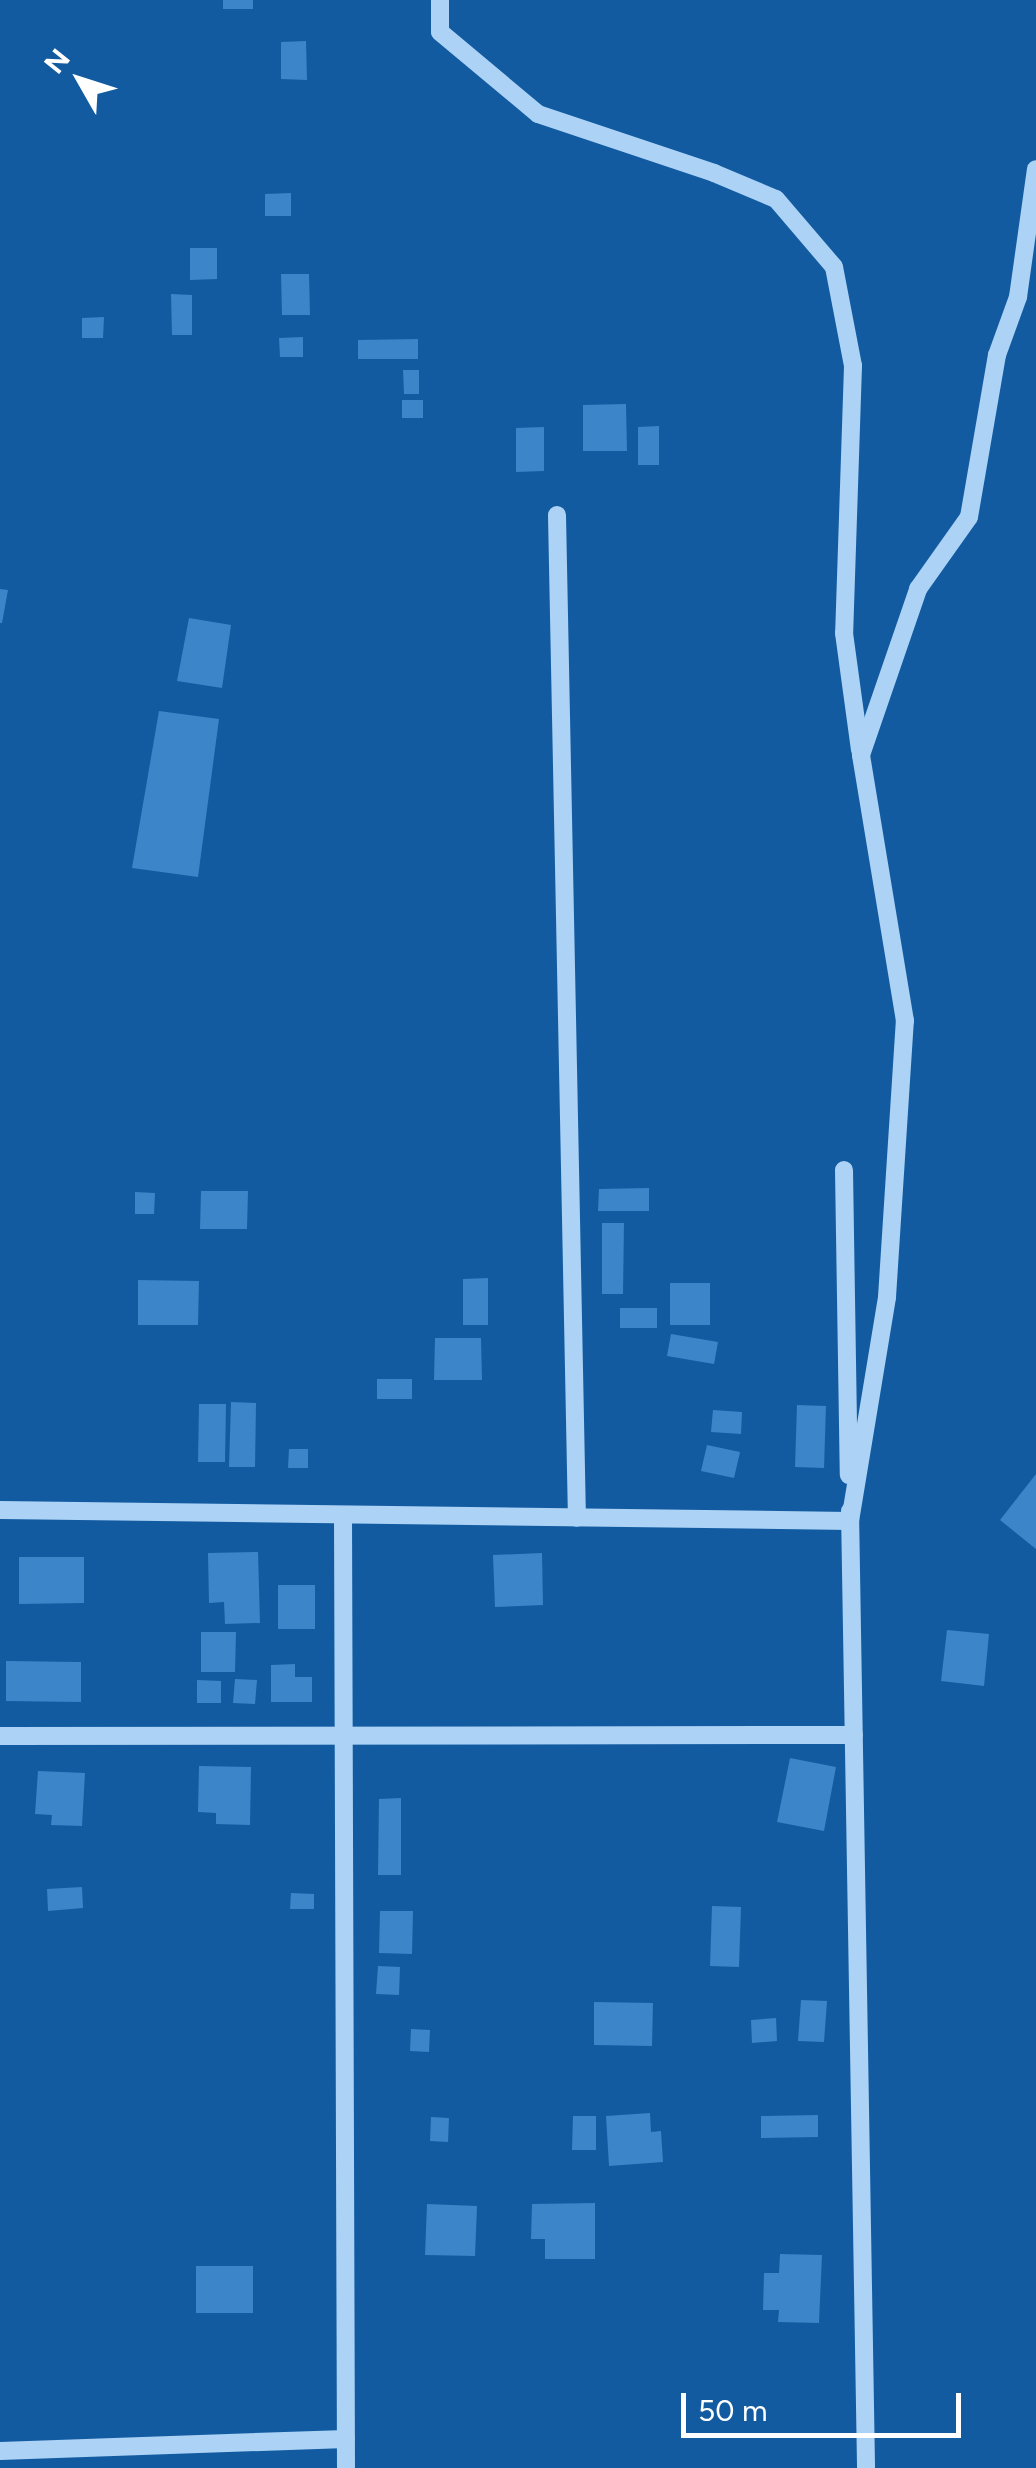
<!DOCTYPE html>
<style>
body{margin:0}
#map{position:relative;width:1036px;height:2468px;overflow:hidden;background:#125ba1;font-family:Figtree,sans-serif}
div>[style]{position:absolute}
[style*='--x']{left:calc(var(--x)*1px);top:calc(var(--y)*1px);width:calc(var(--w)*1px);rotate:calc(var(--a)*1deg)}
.building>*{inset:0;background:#3b85c8}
.minor>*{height:18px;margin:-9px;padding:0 9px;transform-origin:9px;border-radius:9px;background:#acd2f5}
span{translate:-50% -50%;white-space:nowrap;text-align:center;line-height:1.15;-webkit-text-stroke:9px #125ba1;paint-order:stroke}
.north{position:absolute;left:30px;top:30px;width:100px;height:100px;-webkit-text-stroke:8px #125ba1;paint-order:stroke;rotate:309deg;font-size:28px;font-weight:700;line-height:40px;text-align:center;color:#fff}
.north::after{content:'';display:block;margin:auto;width:35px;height:45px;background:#fff;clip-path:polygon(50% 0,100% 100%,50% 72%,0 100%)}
.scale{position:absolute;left:681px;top:2393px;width:280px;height:45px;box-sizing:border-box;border:5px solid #fff;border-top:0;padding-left:12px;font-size:30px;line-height:35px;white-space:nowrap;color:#fff;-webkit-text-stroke:8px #125ba1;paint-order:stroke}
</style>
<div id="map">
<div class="building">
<div style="clip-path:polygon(223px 0,253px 0,253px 9px,223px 9px)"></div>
<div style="clip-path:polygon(306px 41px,307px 80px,281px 79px,281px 42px)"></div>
<div style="clip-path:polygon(291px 193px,291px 216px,265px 216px,265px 194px)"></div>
<div style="clip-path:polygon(190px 248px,217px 248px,217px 279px,190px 280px)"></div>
<div style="clip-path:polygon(281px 274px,309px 274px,310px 315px,282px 315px)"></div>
<div style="clip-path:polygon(171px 294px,192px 295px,192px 335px,172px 335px)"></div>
<div style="clip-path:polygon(104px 317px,103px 338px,82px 338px,82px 318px)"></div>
<div style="clip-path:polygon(303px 337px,303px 357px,280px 357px,279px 338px)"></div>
<div style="clip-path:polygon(418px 339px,418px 359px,358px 359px,358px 340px)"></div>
<div style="clip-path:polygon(403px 370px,419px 370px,419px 394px,404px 394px)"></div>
<div style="clip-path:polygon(402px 400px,423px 400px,423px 418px,402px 418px)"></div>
<div style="clip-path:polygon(626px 404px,627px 451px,583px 451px,583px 405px)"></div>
<div style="clip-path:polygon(659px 426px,659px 465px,638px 465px,638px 427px)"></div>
<div style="clip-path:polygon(544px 427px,544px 471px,516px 472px,516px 428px)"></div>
<div style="clip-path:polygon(0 589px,8px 590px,2px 623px,0 623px)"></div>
<div style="clip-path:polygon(189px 618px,231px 625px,222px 688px,177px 681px)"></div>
<div style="clip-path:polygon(159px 711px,219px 719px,198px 877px,132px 868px)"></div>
<div style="clip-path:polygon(649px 1188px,649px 1211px,598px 1211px,599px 1189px)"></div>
<div style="clip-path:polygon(201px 1191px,248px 1191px,247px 1229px,200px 1229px)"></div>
<div style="clip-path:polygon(135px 1192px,155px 1193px,154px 1214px,135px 1214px)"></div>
<div style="clip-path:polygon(602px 1223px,624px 1223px,623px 1294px,602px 1294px)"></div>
<div style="clip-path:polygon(488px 1278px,488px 1325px,463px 1325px,463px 1279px)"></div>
<div style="clip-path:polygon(138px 1280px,199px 1281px,198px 1325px,138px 1325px)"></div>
<div style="clip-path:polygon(670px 1283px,710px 1283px,710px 1325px,670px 1325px)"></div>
<div style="clip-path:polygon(620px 1308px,657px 1308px,657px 1328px,620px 1328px)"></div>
<div style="clip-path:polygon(671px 1334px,718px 1342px,714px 1364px,667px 1356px)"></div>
<div style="clip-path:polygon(435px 1338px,481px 1338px,482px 1380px,434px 1380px)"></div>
<div style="clip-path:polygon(377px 1379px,412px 1379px,412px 1399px,377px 1399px)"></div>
<div style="clip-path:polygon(231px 1402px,256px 1403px,255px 1467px,229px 1467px)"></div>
<div style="clip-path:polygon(199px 1404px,226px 1404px,225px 1462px,198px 1462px)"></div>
<div style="clip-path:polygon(797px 1405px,826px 1406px,824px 1468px,795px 1467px)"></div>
<div style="clip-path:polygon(713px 1410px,742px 1412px,741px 1434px,711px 1432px)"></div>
<div style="clip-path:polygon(707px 1445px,740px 1452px,734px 1478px,701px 1471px)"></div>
<div style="clip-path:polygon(289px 1449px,308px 1449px,308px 1468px,288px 1468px)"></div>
<div style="clip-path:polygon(1036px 1474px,1036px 1549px,1000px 1520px)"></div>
<div style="clip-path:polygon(258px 1552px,260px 1623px,225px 1624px,224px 1602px,209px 1603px,208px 1553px)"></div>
<div style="clip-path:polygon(542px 1553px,543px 1605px,495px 1607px,493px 1555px)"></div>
<div style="clip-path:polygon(19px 1557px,84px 1557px,84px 1603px,19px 1604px)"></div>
<div style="clip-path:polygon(278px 1585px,315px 1585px,315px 1629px,278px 1629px)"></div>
<div style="clip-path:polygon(947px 1630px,989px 1634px,984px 1686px,941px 1681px)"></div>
<div style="clip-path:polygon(201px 1632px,236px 1632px,235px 1672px,201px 1672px)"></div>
<div style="clip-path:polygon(6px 1661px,81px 1662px,81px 1702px,6px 1701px)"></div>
<div style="clip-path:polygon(295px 1664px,295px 1677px,312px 1677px,312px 1702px,271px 1702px,271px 1665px)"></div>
<div style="clip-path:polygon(235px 1679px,257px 1680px,255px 1704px,233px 1703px)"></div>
<div style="clip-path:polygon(197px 1680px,221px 1681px,221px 1703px,197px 1703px)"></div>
<div style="clip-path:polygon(790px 1758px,836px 1767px,824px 1831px,777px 1822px)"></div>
<div style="clip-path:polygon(199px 1766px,251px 1767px,250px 1825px,216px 1824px,216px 1813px,198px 1812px)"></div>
<div style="clip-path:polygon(38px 1771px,85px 1773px,82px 1826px,51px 1825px,52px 1815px,35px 1814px)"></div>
<div style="clip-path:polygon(401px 1798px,401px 1875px,378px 1875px,379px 1799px)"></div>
<div style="clip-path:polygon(82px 1887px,83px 1908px,48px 1911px,47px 1889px)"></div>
<div style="clip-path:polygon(291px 1893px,314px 1894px,314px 1909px,290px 1909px)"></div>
<div style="clip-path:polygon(712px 1906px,741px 1907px,739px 1967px,710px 1966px)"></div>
<div style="clip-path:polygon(380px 1911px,413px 1911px,412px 1954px,379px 1953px)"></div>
<div style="clip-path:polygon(378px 1966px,400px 1967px,399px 1995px,376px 1994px)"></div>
<div style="clip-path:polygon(801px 2000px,827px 2001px,824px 2042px,798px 2041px)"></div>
<div style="clip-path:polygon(594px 2002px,653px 2003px,652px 2046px,594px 2045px)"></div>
<div style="clip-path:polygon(776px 2018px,777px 2041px,752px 2043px,751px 2020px)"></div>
<div style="clip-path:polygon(411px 2029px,430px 2030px,429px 2052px,410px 2051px)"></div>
<div style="clip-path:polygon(650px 2113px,651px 2132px,661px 2131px,663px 2162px,609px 2166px,606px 2116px)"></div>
<div style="clip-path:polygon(818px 2115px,818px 2137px,761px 2138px,761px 2116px)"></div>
<div style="clip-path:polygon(573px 2116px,596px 2116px,596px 2150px,572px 2150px)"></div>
<div style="clip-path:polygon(431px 2117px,449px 2118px,448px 2142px,430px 2141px)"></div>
<div style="clip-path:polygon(595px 2203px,595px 2259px,545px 2259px,545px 2239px,531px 2239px,532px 2204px)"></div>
<div style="clip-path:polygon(427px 2204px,477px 2206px,475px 2256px,425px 2255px)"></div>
<div style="clip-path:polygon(780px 2254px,822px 2255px,819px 2323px,778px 2322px,779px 2310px,763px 2310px,764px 2273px,779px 2273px)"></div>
<div style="clip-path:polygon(196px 2266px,253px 2266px,253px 2313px,196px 2313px)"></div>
</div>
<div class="minor">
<div style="--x:440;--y:0;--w:32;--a:90"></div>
<div style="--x:440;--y:32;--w:128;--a:39.9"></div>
<div style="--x:538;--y:114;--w:186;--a:18.5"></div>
<div style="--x:714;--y:173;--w:67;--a:22.8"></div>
<div style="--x:776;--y:199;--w:89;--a:49.5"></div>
<div style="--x:834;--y:267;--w:101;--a:79.1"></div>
<div style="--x:853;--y:366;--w:267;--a:91.9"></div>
<div style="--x:844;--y:633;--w:118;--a:82.2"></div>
<div style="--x:557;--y:515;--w:1003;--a:88.86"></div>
<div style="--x:844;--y:1170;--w:305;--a:89.1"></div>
<div style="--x:0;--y:1510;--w:850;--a:0.74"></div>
<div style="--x:850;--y:1521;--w:227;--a:-80.6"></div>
<div style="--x:887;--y:1297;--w:277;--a:-86.3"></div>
<div style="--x:905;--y:1021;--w:270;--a:-99.4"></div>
<div style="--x:861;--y:755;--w:176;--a:-71"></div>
<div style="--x:918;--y:589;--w:88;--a:-54.7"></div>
<div style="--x:969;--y:517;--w:164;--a:-80.2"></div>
<div style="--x:997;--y:355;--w:62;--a:-70.1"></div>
<div style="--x:1018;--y:297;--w:129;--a:-82"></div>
<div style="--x:850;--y:1511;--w:957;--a:89.04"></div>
<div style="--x:343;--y:1515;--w:953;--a:89.82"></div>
<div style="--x:0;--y:1736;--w:854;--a:-0.07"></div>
<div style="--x:0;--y:2451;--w:346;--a:-2"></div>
</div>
<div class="north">N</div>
<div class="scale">50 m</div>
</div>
